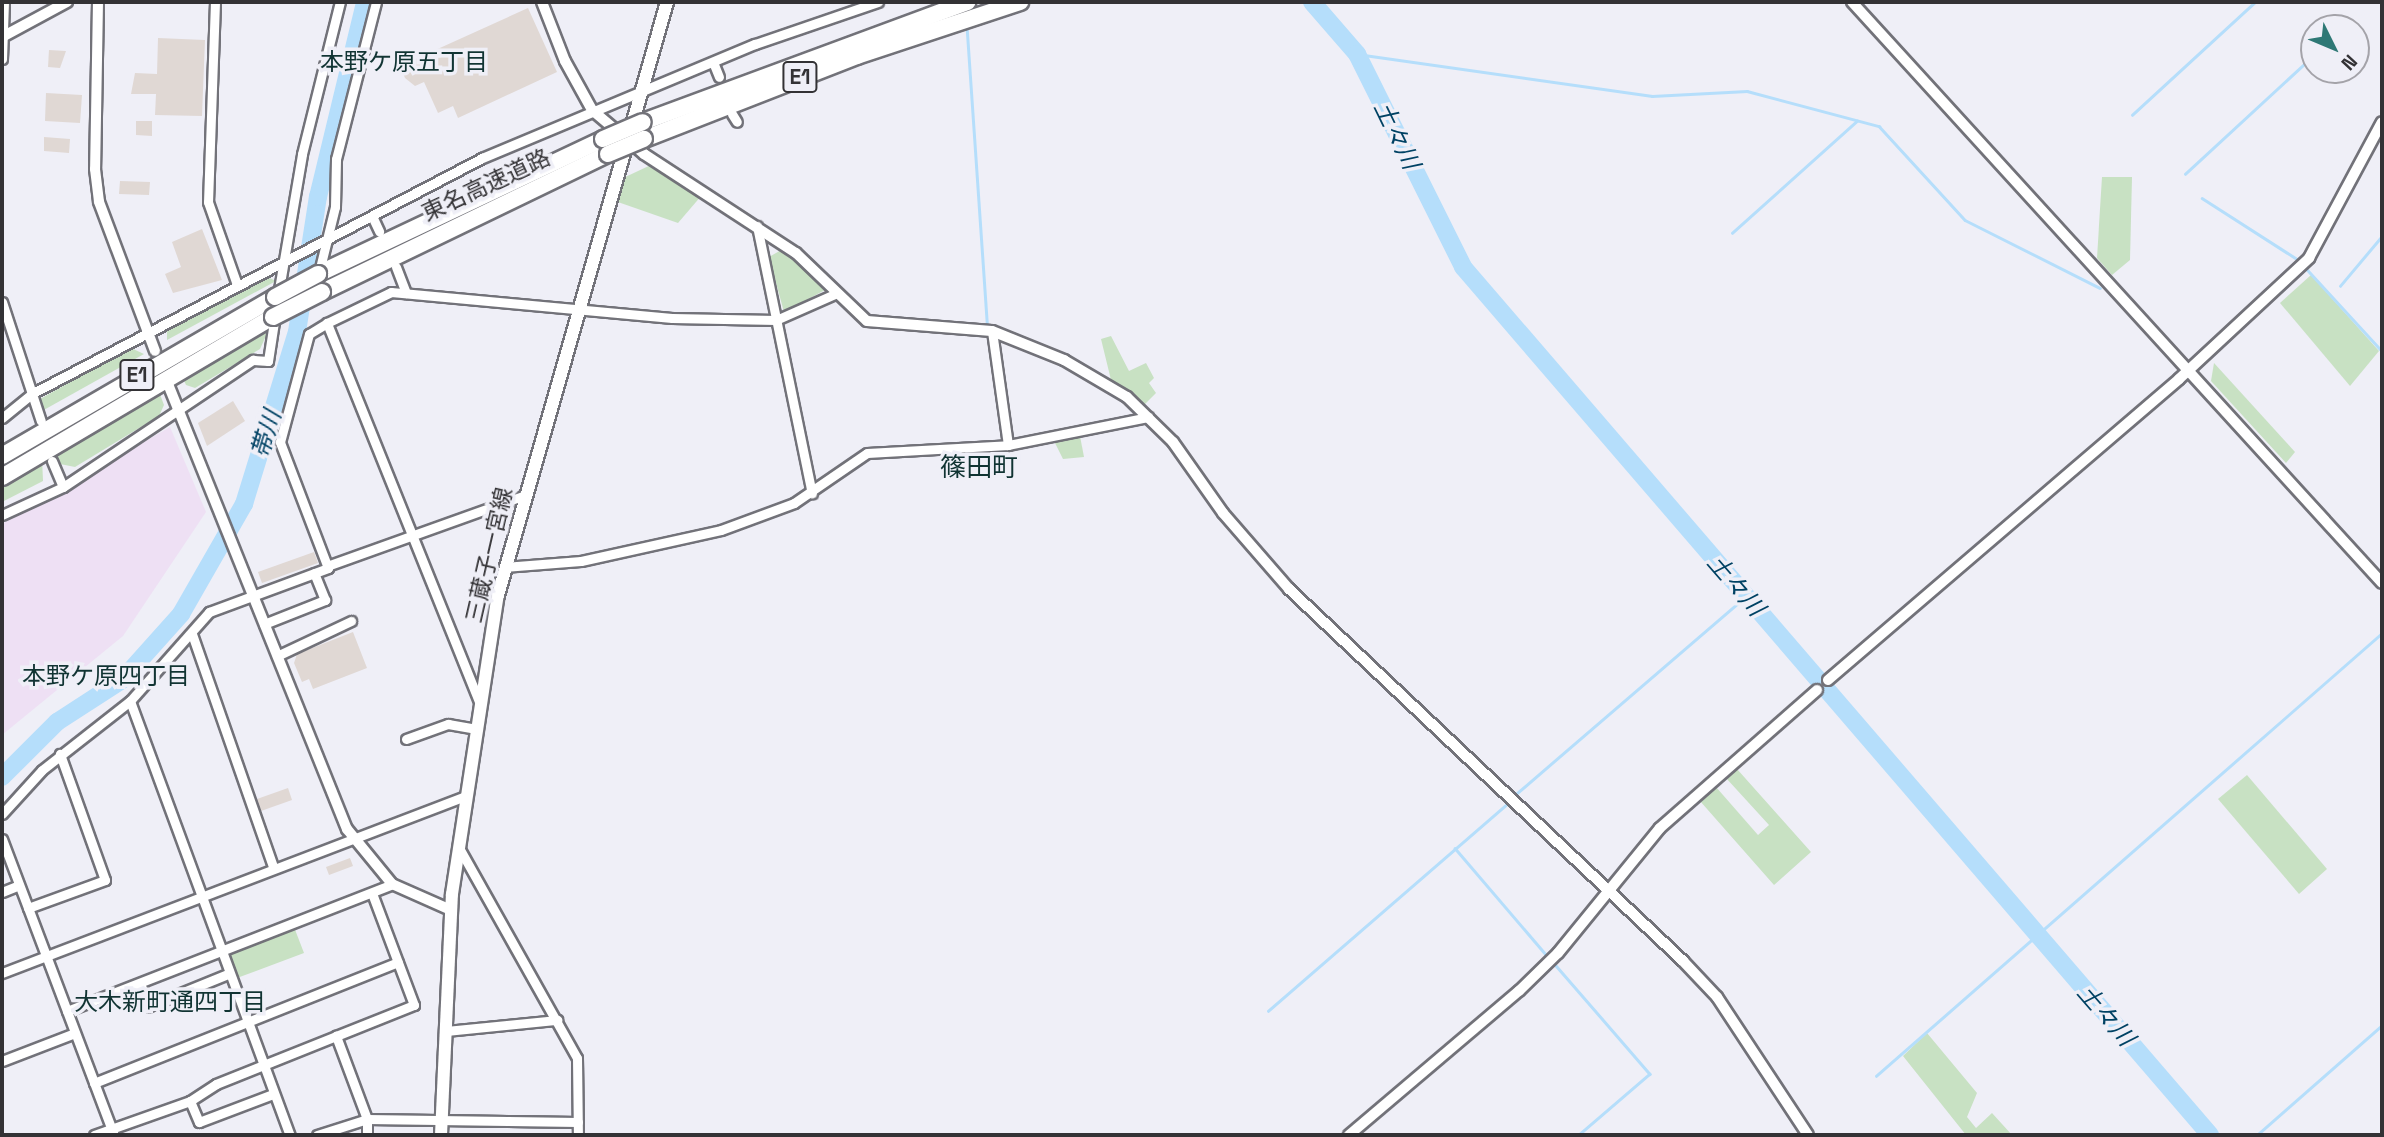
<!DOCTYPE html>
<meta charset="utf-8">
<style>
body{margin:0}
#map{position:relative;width:2384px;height:1137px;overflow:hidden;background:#efeff7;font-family:"Space Grotesk","Noto Sans JP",sans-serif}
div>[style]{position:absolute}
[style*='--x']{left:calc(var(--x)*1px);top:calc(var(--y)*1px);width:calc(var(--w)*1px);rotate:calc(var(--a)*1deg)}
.commercial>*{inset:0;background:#eee0f4}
.green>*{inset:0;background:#c8e1c3}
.stream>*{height:2.5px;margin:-1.25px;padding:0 1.25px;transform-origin:1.25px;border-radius:1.25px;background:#b5defb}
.river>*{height:18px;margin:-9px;padding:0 9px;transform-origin:9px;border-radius:9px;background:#b5defb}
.building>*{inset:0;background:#e0d8d4}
.roads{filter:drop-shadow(2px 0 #727279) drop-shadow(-2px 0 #727279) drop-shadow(0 2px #727279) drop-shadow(0 -2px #727279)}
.minor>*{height:9px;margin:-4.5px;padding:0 4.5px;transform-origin:4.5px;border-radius:4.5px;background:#fff}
.tertiary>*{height:10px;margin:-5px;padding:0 5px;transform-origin:5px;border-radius:5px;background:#fff}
.secondary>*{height:12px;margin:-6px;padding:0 6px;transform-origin:6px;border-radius:6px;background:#fff}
.motorway>*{height:16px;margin:-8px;padding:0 8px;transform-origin:8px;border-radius:8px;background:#fff}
.bridges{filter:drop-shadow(2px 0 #727279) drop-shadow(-2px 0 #727279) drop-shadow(0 2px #727279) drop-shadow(0 -2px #727279)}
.motorway-bridge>*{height:16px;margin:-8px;padding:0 8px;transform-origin:8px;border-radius:8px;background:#fff}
span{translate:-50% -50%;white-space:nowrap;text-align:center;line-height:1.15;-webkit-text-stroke:7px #efeff7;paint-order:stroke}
.shield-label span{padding:2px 5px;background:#efeff7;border:2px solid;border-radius:5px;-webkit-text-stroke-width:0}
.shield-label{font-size:21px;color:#333235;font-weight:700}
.street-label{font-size:23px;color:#333235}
.neighbourhood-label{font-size:24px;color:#113433}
.water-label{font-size:24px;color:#004264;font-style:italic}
.quarter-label{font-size:26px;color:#113433}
.frame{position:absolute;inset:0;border:4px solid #333235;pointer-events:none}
.north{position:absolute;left:2300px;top:14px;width:70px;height:70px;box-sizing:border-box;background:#efeff7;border:2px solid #a4a3a9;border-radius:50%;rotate:133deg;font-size:19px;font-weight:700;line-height:28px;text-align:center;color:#333235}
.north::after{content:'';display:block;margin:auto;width:24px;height:32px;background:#2e7875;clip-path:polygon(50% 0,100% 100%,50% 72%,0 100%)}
</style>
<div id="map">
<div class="commercial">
<div style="clip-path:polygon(170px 427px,206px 512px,123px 636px,2px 735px,2px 524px)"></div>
</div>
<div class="green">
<div style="clip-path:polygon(653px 164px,702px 195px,678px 223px,615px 201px,621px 179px)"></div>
<div style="clip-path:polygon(2102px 177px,2132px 177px,2130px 260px,2112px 275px,2097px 258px)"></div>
<div style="clip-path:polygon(783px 249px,827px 289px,784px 312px,769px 257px)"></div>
<div style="clip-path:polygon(2311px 275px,2379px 351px,2350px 386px,2280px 303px)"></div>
<div style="clip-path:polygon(265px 276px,276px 281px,167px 340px,167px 327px)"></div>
<div style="clip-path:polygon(270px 327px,260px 349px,195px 388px,186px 385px,182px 376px)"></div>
<div style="clip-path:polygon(1111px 336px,1129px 371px,1146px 363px,1154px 378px,1149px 383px,1156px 393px,1143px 406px,1111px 380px,1101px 339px)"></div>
<div style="clip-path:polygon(131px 348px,144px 354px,42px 411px,40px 399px)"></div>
<div style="clip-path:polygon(2214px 363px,2295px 452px,2286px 463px,2211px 381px)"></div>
<div style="clip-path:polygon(158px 389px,164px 405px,159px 416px,75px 467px,60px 464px,55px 450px)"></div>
<div style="clip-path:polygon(1080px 436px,1084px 457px,1063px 459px,1054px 441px)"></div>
<div style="clip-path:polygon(42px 458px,43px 481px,2px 502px,2px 483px)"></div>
<div style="clip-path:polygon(1737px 769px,1811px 852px,1774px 885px,1700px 801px,1716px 787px,1758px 835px,1769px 825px,1726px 778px)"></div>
<div style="clip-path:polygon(2247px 775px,2327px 869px,2299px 894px,2218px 799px)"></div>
<div style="clip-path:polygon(294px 927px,304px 953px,237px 978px,228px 951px)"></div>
<div style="clip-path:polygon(1927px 1033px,1977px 1093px,1967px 1117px,1976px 1128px,1992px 1113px,2012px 1135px,1966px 1135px,1903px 1056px)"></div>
</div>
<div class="stream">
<div style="--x:967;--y:26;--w:297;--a:86.1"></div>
<div style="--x:1357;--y:54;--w:298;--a:8.1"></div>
<div style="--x:1652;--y:96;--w:95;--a:-3"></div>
<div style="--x:1747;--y:91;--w:137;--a:14.9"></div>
<div style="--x:1879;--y:126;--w:127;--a:47.5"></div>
<div style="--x:1965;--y:220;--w:151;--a:26.7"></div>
<div style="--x:2132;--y:115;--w:167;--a:-42.6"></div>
<div style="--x:2185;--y:174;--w:176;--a:-42.7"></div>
<div style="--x:2202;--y:198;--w:117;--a:32.7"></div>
<div style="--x:1732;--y:233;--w:168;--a:-41.9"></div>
<div style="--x:2304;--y:266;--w:115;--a:47.5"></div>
<div style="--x:2340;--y:286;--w:65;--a:-50"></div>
<div style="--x:1516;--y:794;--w:293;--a:-40.7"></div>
<div style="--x:1455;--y:848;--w:143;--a:49.5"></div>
<div style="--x:467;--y:853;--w:235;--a:60.9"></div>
<div style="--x:1553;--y:962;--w:148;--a:49.1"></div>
<div style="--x:1650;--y:1074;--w:94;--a:139.3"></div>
<div style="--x:1268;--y:1011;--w:315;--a:-40.9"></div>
<div style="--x:1876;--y:1076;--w:673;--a:-41.2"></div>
<div style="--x:582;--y:1083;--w:52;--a:88.9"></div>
<div style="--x:2257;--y:1135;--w:167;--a:-41.3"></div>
</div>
<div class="river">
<div style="--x:1312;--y:2;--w:69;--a:49.1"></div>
<div style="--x:1357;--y:54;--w:238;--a:63.5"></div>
<div style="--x:1463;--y:267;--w:1145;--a:49.28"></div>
<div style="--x:2;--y:777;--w:78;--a:-45"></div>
<div style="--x:57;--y:722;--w:77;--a:-32.9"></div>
<div style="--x:122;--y:680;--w:89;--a:-48.2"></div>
<div style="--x:181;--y:614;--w:127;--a:-60.2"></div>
<div style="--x:244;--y:504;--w:180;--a:-72.9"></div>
<div style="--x:297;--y:332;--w:137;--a:-81.2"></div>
<div style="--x:318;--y:197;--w:201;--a:-76.4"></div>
</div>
<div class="building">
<div style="clip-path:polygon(528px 8px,557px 72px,458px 118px,453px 106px,438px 113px,424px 82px,415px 86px,405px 78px,400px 66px)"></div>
<div style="clip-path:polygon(158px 38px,205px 40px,202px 116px,155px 115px,156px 94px,131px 94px,135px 73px,157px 74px)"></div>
<div style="clip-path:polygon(49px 50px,66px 51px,60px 68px,48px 67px)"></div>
<div style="clip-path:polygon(46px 93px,82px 95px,80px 123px,45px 121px)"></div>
<div style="clip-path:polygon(136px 121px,152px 121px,152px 136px,136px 135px)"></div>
<div style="clip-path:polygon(44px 137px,70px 139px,69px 153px,44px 151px)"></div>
<div style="clip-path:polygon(120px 181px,150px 182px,149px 195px,119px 194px)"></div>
<div style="clip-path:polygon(202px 229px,222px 280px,173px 293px,165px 274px,181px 267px,172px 242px)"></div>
<div style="clip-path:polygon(233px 401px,245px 421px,207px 446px,198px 423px)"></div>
<div style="clip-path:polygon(314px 552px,318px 563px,262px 583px,258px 572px)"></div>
<div style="clip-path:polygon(353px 632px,367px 668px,313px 689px,309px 679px,302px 682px,294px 663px,297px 654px)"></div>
<div style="clip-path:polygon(288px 788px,292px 800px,261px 811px,257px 799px)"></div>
<div style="clip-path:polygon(350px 858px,353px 866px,329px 875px,326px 867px)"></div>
</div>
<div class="roads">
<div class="minor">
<div style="--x:215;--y:2;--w:200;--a:92"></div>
<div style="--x:208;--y:202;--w:88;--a:70.7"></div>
<div style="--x:2;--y:59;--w:57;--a:-88"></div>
<div style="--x:713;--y:62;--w:16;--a:68"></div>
<div style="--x:732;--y:114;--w:9;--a:58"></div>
<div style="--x:372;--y:216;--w:17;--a:65"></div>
<div style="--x:757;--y:226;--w:273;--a:78.4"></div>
<div style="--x:396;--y:267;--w:28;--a:69"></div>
<div style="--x:319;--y:272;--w:67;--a:-76.2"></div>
<div style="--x:335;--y:207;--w:48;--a:-88.8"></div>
<div style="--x:336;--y:159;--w:162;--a:-75.7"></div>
<div style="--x:278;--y:295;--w:143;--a:-80.3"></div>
<div style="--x:302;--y:154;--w:157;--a:-76"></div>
<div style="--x:2;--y:302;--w:125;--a:71.9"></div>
<div style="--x:992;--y:331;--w:115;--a:82"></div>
<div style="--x:2;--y:418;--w:40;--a:-39"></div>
<div style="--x:33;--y:393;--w:507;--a:-27.63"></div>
<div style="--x:482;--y:158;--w:296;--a:-22.7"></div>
<div style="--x:755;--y:44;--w:130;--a:-18.9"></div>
<div style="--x:52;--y:461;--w:28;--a:67"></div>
<div style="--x:2;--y:515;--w:67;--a:-24.7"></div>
<div style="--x:63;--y:487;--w:229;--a:-33.8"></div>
<div style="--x:253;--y:360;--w:15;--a:4"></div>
<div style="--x:268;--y:361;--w:47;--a:-81.3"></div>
<div style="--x:327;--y:566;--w:208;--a:-19.7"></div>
<div style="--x:504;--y:567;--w:77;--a:-4.5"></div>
<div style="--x:581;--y:561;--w:143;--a:-12.5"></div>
<div style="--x:721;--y:530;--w:78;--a:-20.3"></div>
<div style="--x:794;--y:503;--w:88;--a:-34.4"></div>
<div style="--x:867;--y:453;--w:141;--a:-3.2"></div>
<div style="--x:1008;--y:445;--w:143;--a:-11.3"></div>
<div style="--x:264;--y:624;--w:66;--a:-21.5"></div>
<div style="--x:325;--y:600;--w:29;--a:-112"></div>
<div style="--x:192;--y:634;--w:246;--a:70.8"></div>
<div style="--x:277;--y:656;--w:82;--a:-25.3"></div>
<div style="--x:130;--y:701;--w:463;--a:69.8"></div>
<div style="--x:480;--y:704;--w:411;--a:-111.9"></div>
<div style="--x:327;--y:323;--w:71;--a:-25.8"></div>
<div style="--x:391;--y:292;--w:282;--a:5.3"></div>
<div style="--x:672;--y:318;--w:104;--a:1.1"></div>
<div style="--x:776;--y:320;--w:67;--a:-23.9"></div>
<div style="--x:406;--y:739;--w:45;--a:-19.7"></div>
<div style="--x:448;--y:724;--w:29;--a:10"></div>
<div style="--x:2;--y:814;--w:59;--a:-47.7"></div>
<div style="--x:42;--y:770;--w:112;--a:-38.1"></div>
<div style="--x:130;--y:701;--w:119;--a:-48.4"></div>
<div style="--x:209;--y:612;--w:127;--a:-20.3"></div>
<div style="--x:328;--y:568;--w:135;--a:-110.9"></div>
<div style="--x:280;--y:442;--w:112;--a:-75"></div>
<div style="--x:309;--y:334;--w:21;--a:-31"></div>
<div style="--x:2;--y:839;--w:316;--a:69.3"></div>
<div style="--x:458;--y:846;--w:243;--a:60.7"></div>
<div style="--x:577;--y:1058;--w:77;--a:89.3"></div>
<div style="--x:2;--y:892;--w:18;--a:-22"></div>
<div style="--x:28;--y:908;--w:82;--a:-20"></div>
<div style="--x:105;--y:880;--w:134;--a:-109.7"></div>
<div style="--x:2;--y:973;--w:494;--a:-20.9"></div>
<div style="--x:140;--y:983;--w:25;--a:69"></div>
<div style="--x:149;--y:1006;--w:85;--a:-22.1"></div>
<div style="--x:67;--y:1011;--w:349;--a:-21.3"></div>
<div style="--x:446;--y:1031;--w:112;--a:-5.7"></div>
<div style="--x:2;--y:1061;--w:78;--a:-21"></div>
<div style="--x:94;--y:1083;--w:327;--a:-21.7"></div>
<div style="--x:190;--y:1101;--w:23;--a:67"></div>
<div style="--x:199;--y:1122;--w:79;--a:-20.7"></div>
<div style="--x:94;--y:1135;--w:102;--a:-19.5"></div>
<div style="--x:190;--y:1101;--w:31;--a:-33"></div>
<div style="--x:216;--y:1084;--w:129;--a:-21.8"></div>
<div style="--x:317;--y:1135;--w:52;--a:-17.7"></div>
<div style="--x:367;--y:1119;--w:211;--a:0.8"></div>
<div style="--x:367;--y:1135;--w:16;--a:-90"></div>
<div style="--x:367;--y:1119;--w:89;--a:-110.5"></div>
<div style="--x:336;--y:1036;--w:84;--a:-21.7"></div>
<div style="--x:414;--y:1005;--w:120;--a:-110.6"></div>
</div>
<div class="tertiary">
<div style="--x:98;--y:2;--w:167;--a:91"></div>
<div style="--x:95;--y:169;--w:33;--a:83"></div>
<div style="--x:99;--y:202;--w:159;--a:69.4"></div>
<div style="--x:542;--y:2;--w:63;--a:68.7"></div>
<div style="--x:565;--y:61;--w:56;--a:61.1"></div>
<div style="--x:592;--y:110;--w:68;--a:40.2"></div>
<div style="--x:644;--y:154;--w:181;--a:33.1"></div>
<div style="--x:796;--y:253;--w:98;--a:43.8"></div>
<div style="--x:867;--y:321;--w:125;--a:4.6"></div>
<div style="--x:992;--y:331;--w:78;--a:21.9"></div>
<div style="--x:1064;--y:360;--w:73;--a:30.4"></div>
<div style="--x:1127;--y:397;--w:64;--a:44.4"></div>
<div style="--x:1173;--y:442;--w:87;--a:54.8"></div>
<div style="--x:1223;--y:513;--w:101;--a:49"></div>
<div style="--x:1289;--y:589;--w:542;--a:43.35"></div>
<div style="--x:1683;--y:961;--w:50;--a:46.6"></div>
<div style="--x:1717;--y:997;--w:165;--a:56.6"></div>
<div style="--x:1852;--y:2;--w:786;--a:47.63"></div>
<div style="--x:2;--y:37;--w:74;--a:-28.3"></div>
<div style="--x:168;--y:384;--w:480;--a:68.1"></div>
<div style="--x:347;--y:829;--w:71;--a:50.7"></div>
<div style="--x:392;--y:884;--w:64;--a:23.8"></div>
<div style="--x:1828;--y:680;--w:462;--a:-40.6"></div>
<div style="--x:2179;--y:379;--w:178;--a:-42.9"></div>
<div style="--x:2309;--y:258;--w:154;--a:-61.8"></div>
<div style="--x:1349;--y:1135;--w:223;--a:-40.3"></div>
<div style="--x:1519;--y:991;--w:54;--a:-44.3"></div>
<div style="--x:1558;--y:953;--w:161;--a:-50.8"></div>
<div style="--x:1660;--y:828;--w:209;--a:-41.3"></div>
</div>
<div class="secondary">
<div style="--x:441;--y:1135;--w:241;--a:-87.4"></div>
<div style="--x:452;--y:894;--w:303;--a:-81.3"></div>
<div style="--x:498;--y:595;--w:617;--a:-74.09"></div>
</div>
<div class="motorway">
<div style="--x:643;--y:122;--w:346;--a:-20.3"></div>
<div style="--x:644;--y:139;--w:229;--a:-21.3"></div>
<div style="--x:857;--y:56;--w:172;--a:-18.3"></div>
<div style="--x:318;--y:274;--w:315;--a:-25.3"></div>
<div style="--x:322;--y:292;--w:318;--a:-25.8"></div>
<div style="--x:2;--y:456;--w:316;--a:-30.2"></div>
<div style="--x:2;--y:477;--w:315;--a:-30.6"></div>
</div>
</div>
<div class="bridges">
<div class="motorway-bridge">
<div style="--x:603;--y:139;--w:43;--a:-23"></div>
<div style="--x:608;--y:154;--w:39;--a:-23"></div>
<div style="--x:275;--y:297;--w:49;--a:-28.1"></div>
<div style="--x:273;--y:317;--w:55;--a:-27"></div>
</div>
</div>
<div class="shield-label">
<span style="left:800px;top:77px">E1</span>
<span style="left:137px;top:375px">E1</span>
</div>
<div class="street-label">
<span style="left:486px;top:185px;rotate:-25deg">東名高速道路</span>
<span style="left:489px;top:555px;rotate:-77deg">三蔵子一宮線</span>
</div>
<div class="neighbourhood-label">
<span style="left:404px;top:62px">本野ケ原五丁目</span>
<span style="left:106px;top:676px">本野ケ原四丁目</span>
<span style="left:170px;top:1002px">大木新町通四丁目</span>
</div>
<div class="water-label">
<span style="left:1397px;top:135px;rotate:64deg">土々川</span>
<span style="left:266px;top:434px;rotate:-73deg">帯川</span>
<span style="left:1736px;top:585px;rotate:49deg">土々川</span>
<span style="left:2106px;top:1015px;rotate:49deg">土々川</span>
</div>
<div class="quarter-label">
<span style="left:979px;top:468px">篠田町</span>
</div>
<div class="frame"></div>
<div class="north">N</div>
</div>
